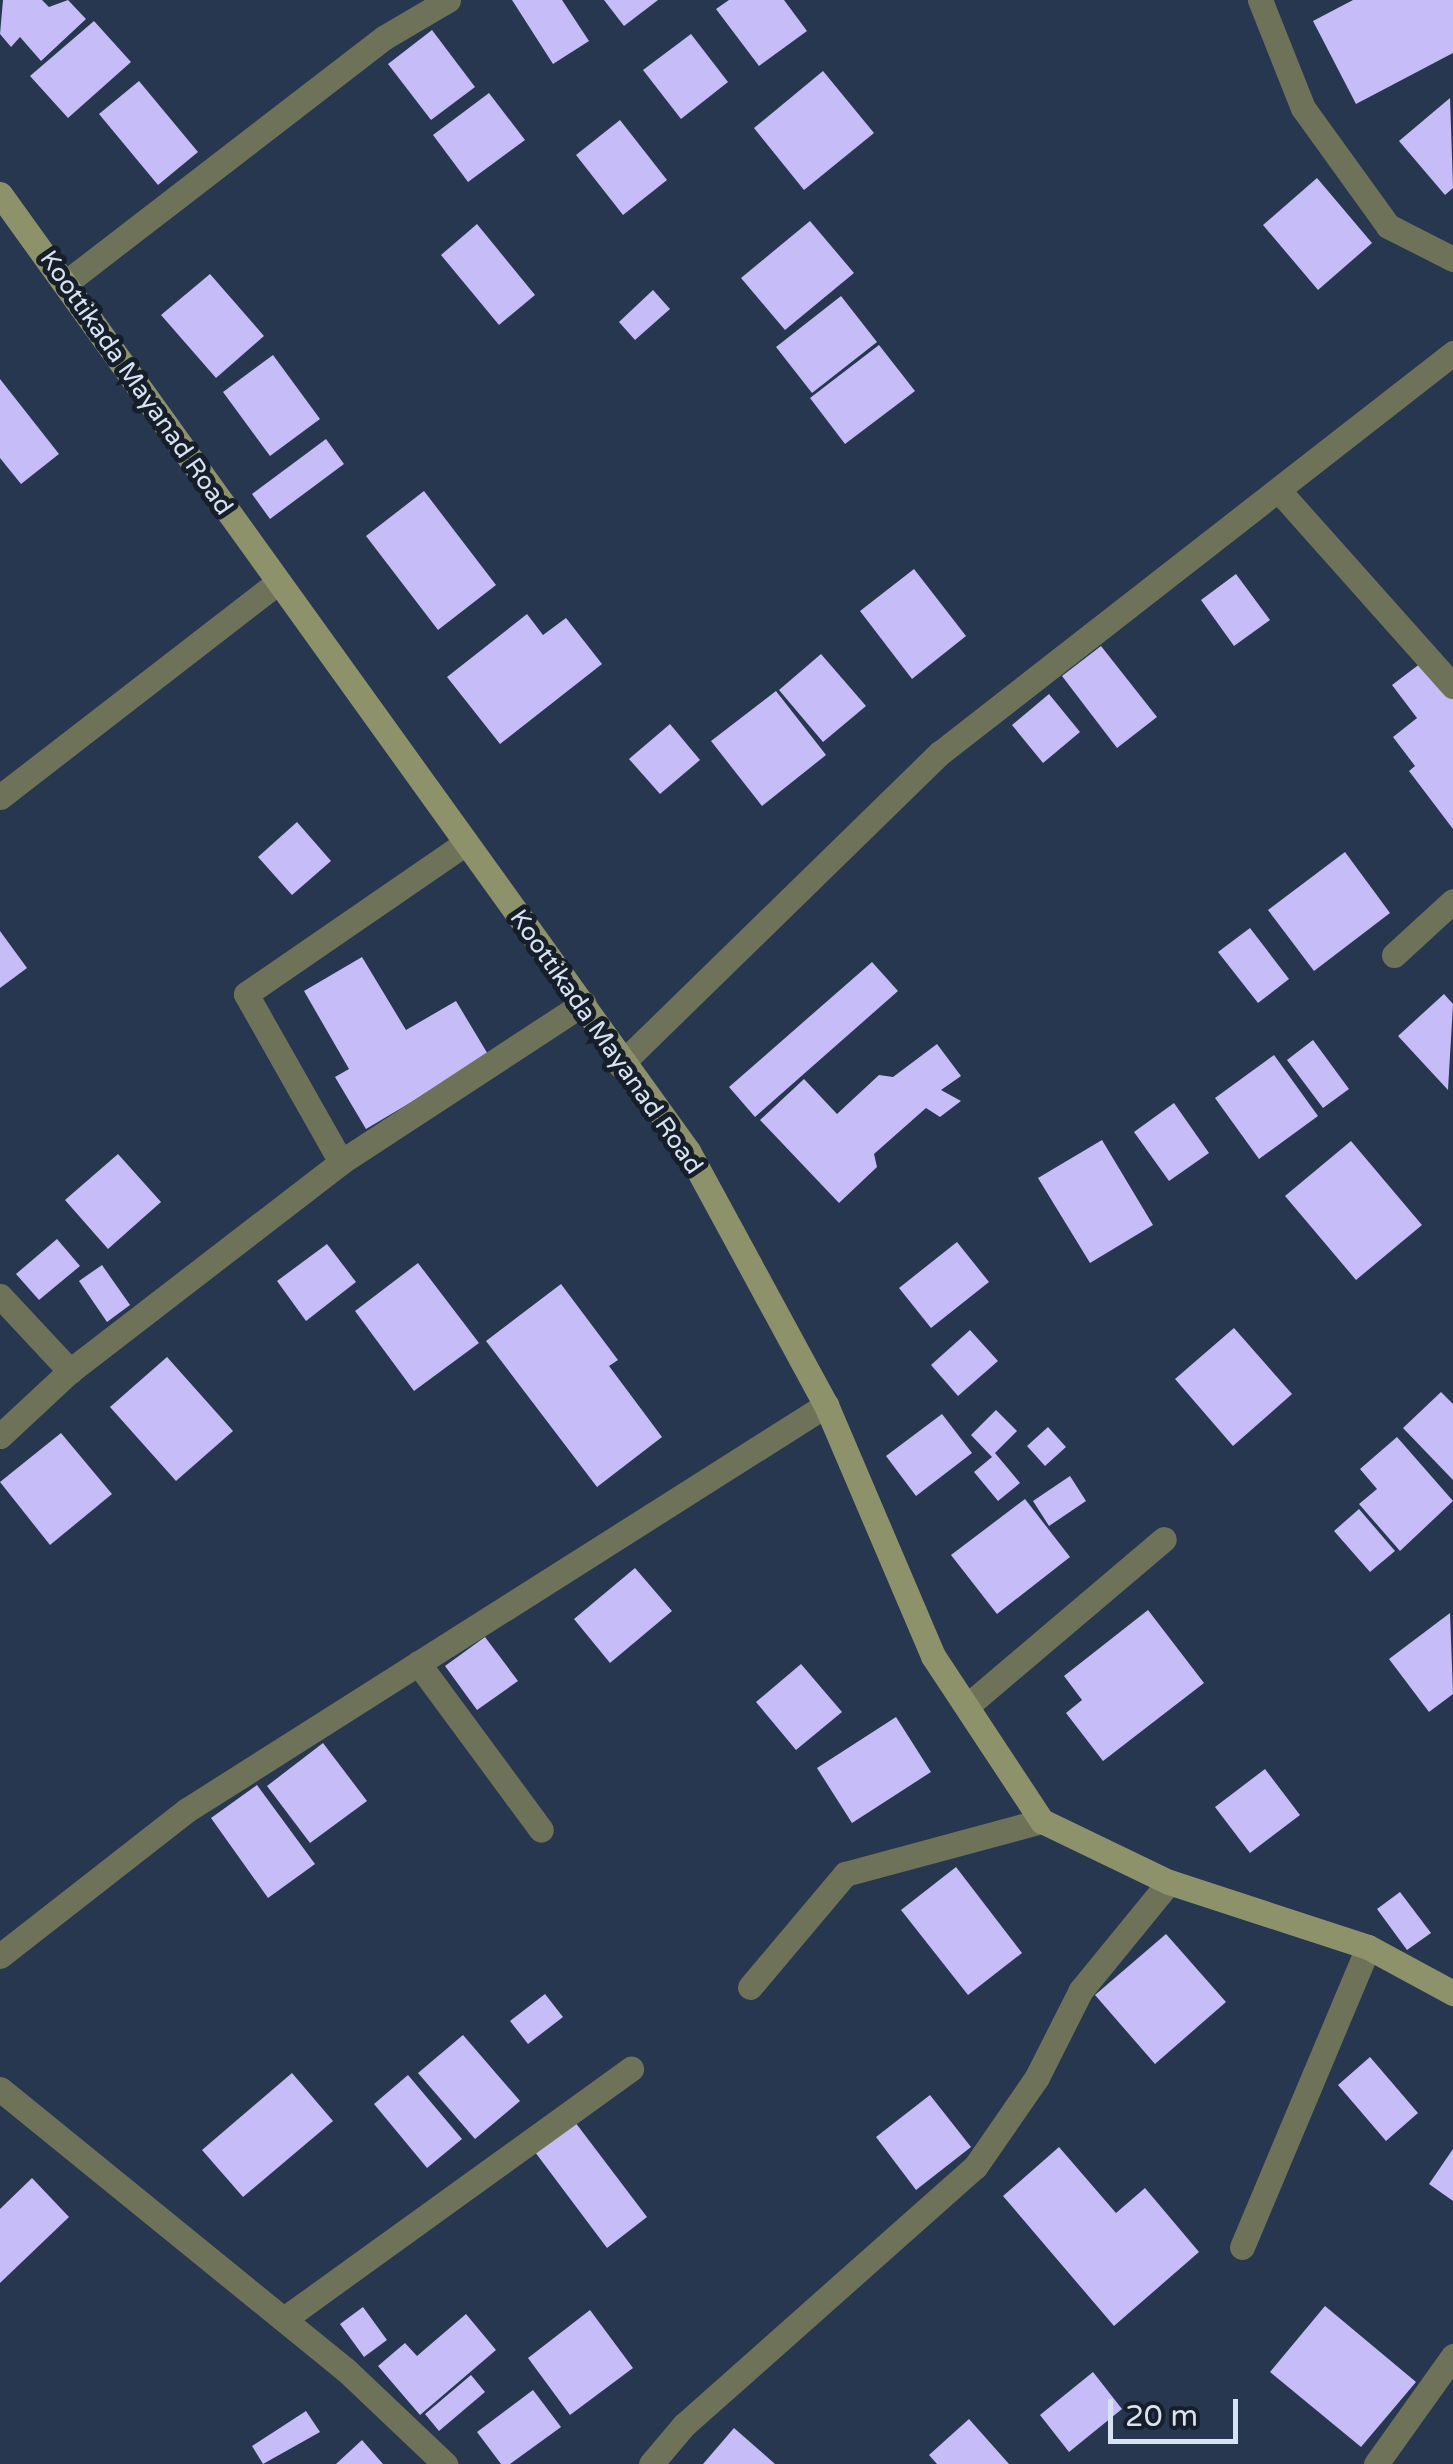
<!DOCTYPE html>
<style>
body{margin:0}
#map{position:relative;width:1453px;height:2464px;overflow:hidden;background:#26374f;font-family:"Varela Round",sans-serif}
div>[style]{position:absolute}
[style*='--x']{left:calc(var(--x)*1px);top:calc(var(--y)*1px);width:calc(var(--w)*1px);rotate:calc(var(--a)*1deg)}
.building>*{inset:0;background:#c5bcf8}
.minor>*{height:25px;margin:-12.5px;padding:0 12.5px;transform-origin:12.5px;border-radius:12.5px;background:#6e7258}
.secondary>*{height:25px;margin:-12.5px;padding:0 12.5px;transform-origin:12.5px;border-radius:12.5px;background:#8d926a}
span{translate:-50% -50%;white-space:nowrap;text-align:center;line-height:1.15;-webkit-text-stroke:10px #161e29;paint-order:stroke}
.street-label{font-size:25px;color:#d7e3f2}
.scale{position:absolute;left:1108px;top:2399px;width:130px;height:45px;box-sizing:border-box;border:5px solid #d7e3f2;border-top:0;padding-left:12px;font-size:30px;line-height:35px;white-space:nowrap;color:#d7e3f2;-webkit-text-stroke:8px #161e29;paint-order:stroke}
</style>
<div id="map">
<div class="building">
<div style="clip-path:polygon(3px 0,42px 0,49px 7px,68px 0,86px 19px,41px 61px,20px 37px,11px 47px,0 34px)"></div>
<div style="clip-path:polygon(512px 0,562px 0,589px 41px,553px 64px)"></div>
<div style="clip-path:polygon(604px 0,658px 0,624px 26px)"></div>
<div style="clip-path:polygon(729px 0,784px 0,807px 31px,759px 66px,716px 9px)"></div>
<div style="clip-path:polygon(1353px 0,1453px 0,1453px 53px,1356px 104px,1313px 21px)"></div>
<div style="clip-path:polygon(94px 21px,131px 62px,68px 118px,30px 76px)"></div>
<div style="clip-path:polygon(432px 30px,475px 87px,431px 120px,388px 64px)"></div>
<div style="clip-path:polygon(691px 34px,728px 82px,681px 119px,643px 70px)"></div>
<div style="clip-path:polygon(823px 71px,874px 133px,804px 190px,754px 128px)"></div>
<div style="clip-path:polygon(139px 81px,198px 152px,158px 185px,99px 114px)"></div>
<div style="clip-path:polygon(489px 93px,525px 140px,468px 182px,433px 135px)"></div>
<div style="clip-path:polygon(1450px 98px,1453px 188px,1445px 195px,1399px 141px)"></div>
<div style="clip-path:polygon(620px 120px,667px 180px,623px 215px,576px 155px)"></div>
<div style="clip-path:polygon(1317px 178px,1372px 243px,1318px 290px,1263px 225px)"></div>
<div style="clip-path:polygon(810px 221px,854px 273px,785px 330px,741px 278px)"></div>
<div style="clip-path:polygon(477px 224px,535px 295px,499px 325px,441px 255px)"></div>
<div style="clip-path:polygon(210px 274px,264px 336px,216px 378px,161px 315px)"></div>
<div style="clip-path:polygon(653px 290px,670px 309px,635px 340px,619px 322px)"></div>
<div style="clip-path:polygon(841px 296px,877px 342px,812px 393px,776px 347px)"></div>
<div style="clip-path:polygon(879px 345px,915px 391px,845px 444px,810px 398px)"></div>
<div style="clip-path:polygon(273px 355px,320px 419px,270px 456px,223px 392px)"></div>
<div style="clip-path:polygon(0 379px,59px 454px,21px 484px,0 458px)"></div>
<div style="clip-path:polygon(326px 439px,344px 464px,270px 519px,252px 494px)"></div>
<div style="clip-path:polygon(424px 491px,496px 585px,438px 630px,366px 536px)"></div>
<div style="clip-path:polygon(914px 569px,966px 636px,912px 679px,860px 611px)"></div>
<div style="clip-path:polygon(1236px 574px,1270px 620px,1234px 646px,1201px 600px)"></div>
<div style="clip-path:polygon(527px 614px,543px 635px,566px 618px,602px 664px,500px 744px,447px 677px)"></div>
<div style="clip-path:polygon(1101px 646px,1157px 717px,1117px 748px,1062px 676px)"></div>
<div style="clip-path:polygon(821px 654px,866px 706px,823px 742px,779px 690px)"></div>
<div style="clip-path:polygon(1425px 660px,1453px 698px,1453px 829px,1409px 771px,1415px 766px,1393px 737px,1417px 718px,1392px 685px)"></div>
<div style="clip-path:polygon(776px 691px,826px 755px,762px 806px,711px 741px)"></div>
<div style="clip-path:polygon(1049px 694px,1080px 732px,1043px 763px,1012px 725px)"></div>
<div style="clip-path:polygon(670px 724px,700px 760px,660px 794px,629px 759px)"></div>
<div style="clip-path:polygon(297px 822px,331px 861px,292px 895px,258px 857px)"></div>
<div style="clip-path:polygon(1345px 852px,1390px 913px,1314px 971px,1268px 910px)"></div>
<div style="clip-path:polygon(1250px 928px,1289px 979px,1258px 1003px,1218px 952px)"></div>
<div style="clip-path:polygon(0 931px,27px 968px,0 988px)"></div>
<div style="clip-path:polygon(362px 957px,406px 1030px,456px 1001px,489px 1056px,366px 1129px,335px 1077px,349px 1069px,304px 991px)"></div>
<div style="clip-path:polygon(872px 962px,898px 991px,755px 1117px,729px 1087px)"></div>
<div style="clip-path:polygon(1444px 994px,1453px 1004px,1448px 1090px,1398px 1036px)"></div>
<div style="clip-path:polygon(1313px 1040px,1349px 1089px,1323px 1108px,1287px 1060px)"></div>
<div style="clip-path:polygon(937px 1044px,961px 1076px,941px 1090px,961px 1101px,940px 1117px,926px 1108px,874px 1154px,877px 1167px,839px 1203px,760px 1120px,804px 1079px,837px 1114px,879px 1075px,893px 1077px)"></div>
<div style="clip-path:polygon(1274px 1055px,1318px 1116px,1259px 1159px,1215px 1098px)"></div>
<div style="clip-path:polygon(1174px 1103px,1209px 1153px,1169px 1181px,1134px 1132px)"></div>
<div style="clip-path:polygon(1102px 1140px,1153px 1225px,1090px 1263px,1038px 1178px)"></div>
<div style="clip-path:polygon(1351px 1141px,1422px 1225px,1356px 1280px,1285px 1196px)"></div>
<div style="clip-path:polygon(118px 1154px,161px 1202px,108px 1249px,65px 1200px)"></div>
<div style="clip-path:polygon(57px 1239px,80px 1266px,39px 1300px,16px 1274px)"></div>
<div style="clip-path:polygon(957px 1242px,989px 1282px,931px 1328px,899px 1288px)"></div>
<div style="clip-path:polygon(327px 1244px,356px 1282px,306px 1321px,277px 1281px)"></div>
<div style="clip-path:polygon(418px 1263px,479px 1343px,414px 1391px,355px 1311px)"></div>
<div style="clip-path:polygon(102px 1265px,130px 1305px,107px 1322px,79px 1281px)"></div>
<div style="clip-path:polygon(561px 1284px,618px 1360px,609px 1366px,662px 1437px,597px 1487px,486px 1341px)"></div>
<div style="clip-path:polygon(1234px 1328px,1292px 1394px,1233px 1446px,1175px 1379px)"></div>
<div style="clip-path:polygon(970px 1330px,998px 1361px,958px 1396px,931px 1365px)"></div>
<div style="clip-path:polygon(167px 1357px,233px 1431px,176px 1481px,110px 1407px)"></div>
<div style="clip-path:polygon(1441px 1392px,1453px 1404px,1453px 1480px,1403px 1428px)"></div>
<div style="clip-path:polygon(996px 1410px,1017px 1431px,995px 1453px,1020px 1483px,998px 1501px,974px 1472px,992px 1457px,971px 1435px)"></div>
<div style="clip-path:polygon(942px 1414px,972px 1453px,916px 1496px,886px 1456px)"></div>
<div style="clip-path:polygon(1048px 1427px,1066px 1447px,1045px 1466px,1027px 1446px)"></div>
<div style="clip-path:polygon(61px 1433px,112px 1494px,50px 1545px,0 1482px)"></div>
<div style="clip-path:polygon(1397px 1437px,1453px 1501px,1400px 1551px,1359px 1504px,1377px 1489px,1360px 1469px)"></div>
<div style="clip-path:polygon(1070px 1476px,1086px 1501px,1049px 1526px,1033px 1501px)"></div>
<div style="clip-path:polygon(1025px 1499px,1070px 1557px,997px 1614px,951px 1555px)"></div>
<div style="clip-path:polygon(1359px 1509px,1395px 1551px,1370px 1572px,1334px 1531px)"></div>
<div style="clip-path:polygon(635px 1568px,672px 1611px,610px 1663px,574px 1619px)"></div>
<div style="clip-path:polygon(1148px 1610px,1204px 1683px,1103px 1761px,1066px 1713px,1082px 1700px,1064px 1676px)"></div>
<div style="clip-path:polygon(1450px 1613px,1453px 1694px,1429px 1712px,1389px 1659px)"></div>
<div style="clip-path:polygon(485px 1637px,518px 1681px,477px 1710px,445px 1666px)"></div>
<div style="clip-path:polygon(801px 1664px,842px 1712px,796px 1750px,756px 1702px)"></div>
<div style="clip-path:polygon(896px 1717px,931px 1772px,852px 1823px,817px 1768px)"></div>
<div style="clip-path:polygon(323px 1743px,367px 1801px,310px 1843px,267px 1786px)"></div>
<div style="clip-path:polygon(1265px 1769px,1300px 1815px,1250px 1853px,1215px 1807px)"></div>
<div style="clip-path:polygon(257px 1785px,315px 1864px,268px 1898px,211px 1818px)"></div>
<div style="clip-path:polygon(956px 1867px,1022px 1953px,968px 1995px,901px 1910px)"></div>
<div style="clip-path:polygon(1400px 1892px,1431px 1933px,1407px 1950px,1377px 1909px)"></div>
<div style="clip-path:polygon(1166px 1934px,1226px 2002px,1155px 2064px,1095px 1995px)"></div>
<div style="clip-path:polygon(545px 1994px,563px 2017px,528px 2044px,510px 2021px)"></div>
<div style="clip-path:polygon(463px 2035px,520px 2101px,475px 2139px,418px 2073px)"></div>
<div style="clip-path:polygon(1370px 2057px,1418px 2113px,1386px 2141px,1338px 2085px)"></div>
<div style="clip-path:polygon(292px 2073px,333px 2121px,243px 2197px,202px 2150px)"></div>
<div style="clip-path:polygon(408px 2075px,462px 2139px,427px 2168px,374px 2104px)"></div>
<div style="clip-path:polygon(930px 2095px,971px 2147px,916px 2190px,876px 2137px)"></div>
<div style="clip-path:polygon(575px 2122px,647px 2217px,607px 2248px,535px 2152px)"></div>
<div style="clip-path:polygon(1059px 2147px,1116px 2213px,1145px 2188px,1199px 2252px,1114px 2326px,1003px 2196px)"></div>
<div style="clip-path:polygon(1453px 2149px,1453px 2201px,1429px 2184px)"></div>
<div style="clip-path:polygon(32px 2178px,69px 2217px,0 2283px,0 2209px)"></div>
<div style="clip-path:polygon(1325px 2306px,1416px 2382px,1361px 2447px,1270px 2372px)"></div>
<div style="clip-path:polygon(363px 2307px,387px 2340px,364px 2357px,340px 2324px)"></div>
<div style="clip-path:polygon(590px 2310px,633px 2368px,570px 2415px,528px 2358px)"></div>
<div style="clip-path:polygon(466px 2314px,496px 2350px,420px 2415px,378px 2366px,405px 2343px,417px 2356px)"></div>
<div style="clip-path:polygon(1093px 2372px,1122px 2409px,1069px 2452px,1040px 2415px)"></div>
<div style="clip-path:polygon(471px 2375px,485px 2392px,439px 2431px,425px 2414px)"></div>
<div style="clip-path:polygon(533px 2390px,561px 2427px,510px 2464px,501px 2464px,477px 2432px)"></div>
<div style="clip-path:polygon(306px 2411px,320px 2432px,263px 2464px,252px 2446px)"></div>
<div style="clip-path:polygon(969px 2419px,1009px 2464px,937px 2464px,929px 2455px)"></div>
<div style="clip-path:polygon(734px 2428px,775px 2464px,703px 2464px)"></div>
<div style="clip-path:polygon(362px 2440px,383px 2464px,336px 2464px)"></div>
</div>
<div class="minor">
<div style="--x:1260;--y:0;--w:116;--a:68.3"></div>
<div style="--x:1303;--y:108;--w:145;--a:54.2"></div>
<div style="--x:1388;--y:226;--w:73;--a:26.9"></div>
<div style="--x:68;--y:281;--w:400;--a:-37.6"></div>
<div style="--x:385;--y:37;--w:73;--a:-30.4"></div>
<div style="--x:1280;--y:492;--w:260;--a:48.3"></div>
<div style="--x:0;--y:797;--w:349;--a:-37.7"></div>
<div style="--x:1394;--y:955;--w:80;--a:-42.5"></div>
<div style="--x:620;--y:1065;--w:447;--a:-44.3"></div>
<div style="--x:940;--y:753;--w:651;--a:-37.94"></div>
<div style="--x:341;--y:1162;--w:193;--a:-119.5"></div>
<div style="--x:246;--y:994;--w:265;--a:-34.5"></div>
<div style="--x:0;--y:1296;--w:103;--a:47"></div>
<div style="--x:0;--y:1436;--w:96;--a:-42.9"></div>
<div style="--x:70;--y:1371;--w:342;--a:-37.6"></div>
<div style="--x:341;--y:1162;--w:290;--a:-33.2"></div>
<div style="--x:418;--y:1663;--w:207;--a:53.6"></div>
<div style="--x:967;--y:1706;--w:258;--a:-40.3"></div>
<div style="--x:0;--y:1956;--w:237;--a:-38"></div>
<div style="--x:187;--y:1810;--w:757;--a:-32.37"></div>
<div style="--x:750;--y:1987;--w:148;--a:-49.9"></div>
<div style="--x:845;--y:1874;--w:204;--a:-15.1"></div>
<div style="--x:0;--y:2089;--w:446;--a:39.1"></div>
<div style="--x:346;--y:2370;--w:137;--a:43.5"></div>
<div style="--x:1242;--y:2247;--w:325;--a:-67.2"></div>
<div style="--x:284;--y:2319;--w:428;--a:-35.8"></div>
<div style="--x:651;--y:2464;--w:51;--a:-49.8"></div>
<div style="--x:684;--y:2425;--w:389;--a:-41.6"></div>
<div style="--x:975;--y:2167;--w:109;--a:-55.4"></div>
<div style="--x:1037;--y:2077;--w:97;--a:-63.2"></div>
<div style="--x:1081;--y:1990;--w:139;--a:-50.8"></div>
<div style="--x:1376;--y:2464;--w:133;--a:-54.5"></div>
</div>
<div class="secondary">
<div style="--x:0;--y:194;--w:1179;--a:54.29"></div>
<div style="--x:688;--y:1151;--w:289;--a:61.5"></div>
<div style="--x:826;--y:1405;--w:273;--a:66.9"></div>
<div style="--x:933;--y:1656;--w:198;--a:56.6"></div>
<div style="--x:1042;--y:1821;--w:141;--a:25.7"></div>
<div style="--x:1169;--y:1882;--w:209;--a:18.1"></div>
<div style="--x:1368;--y:1947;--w:97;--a:28.4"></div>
</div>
<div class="street-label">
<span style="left:136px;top:383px;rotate:55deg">Koottikada Mayanad Road</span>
<span style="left:606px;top:1042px;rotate:55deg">Koottikada Mayanad Road</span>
</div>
<div class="scale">20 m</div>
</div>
